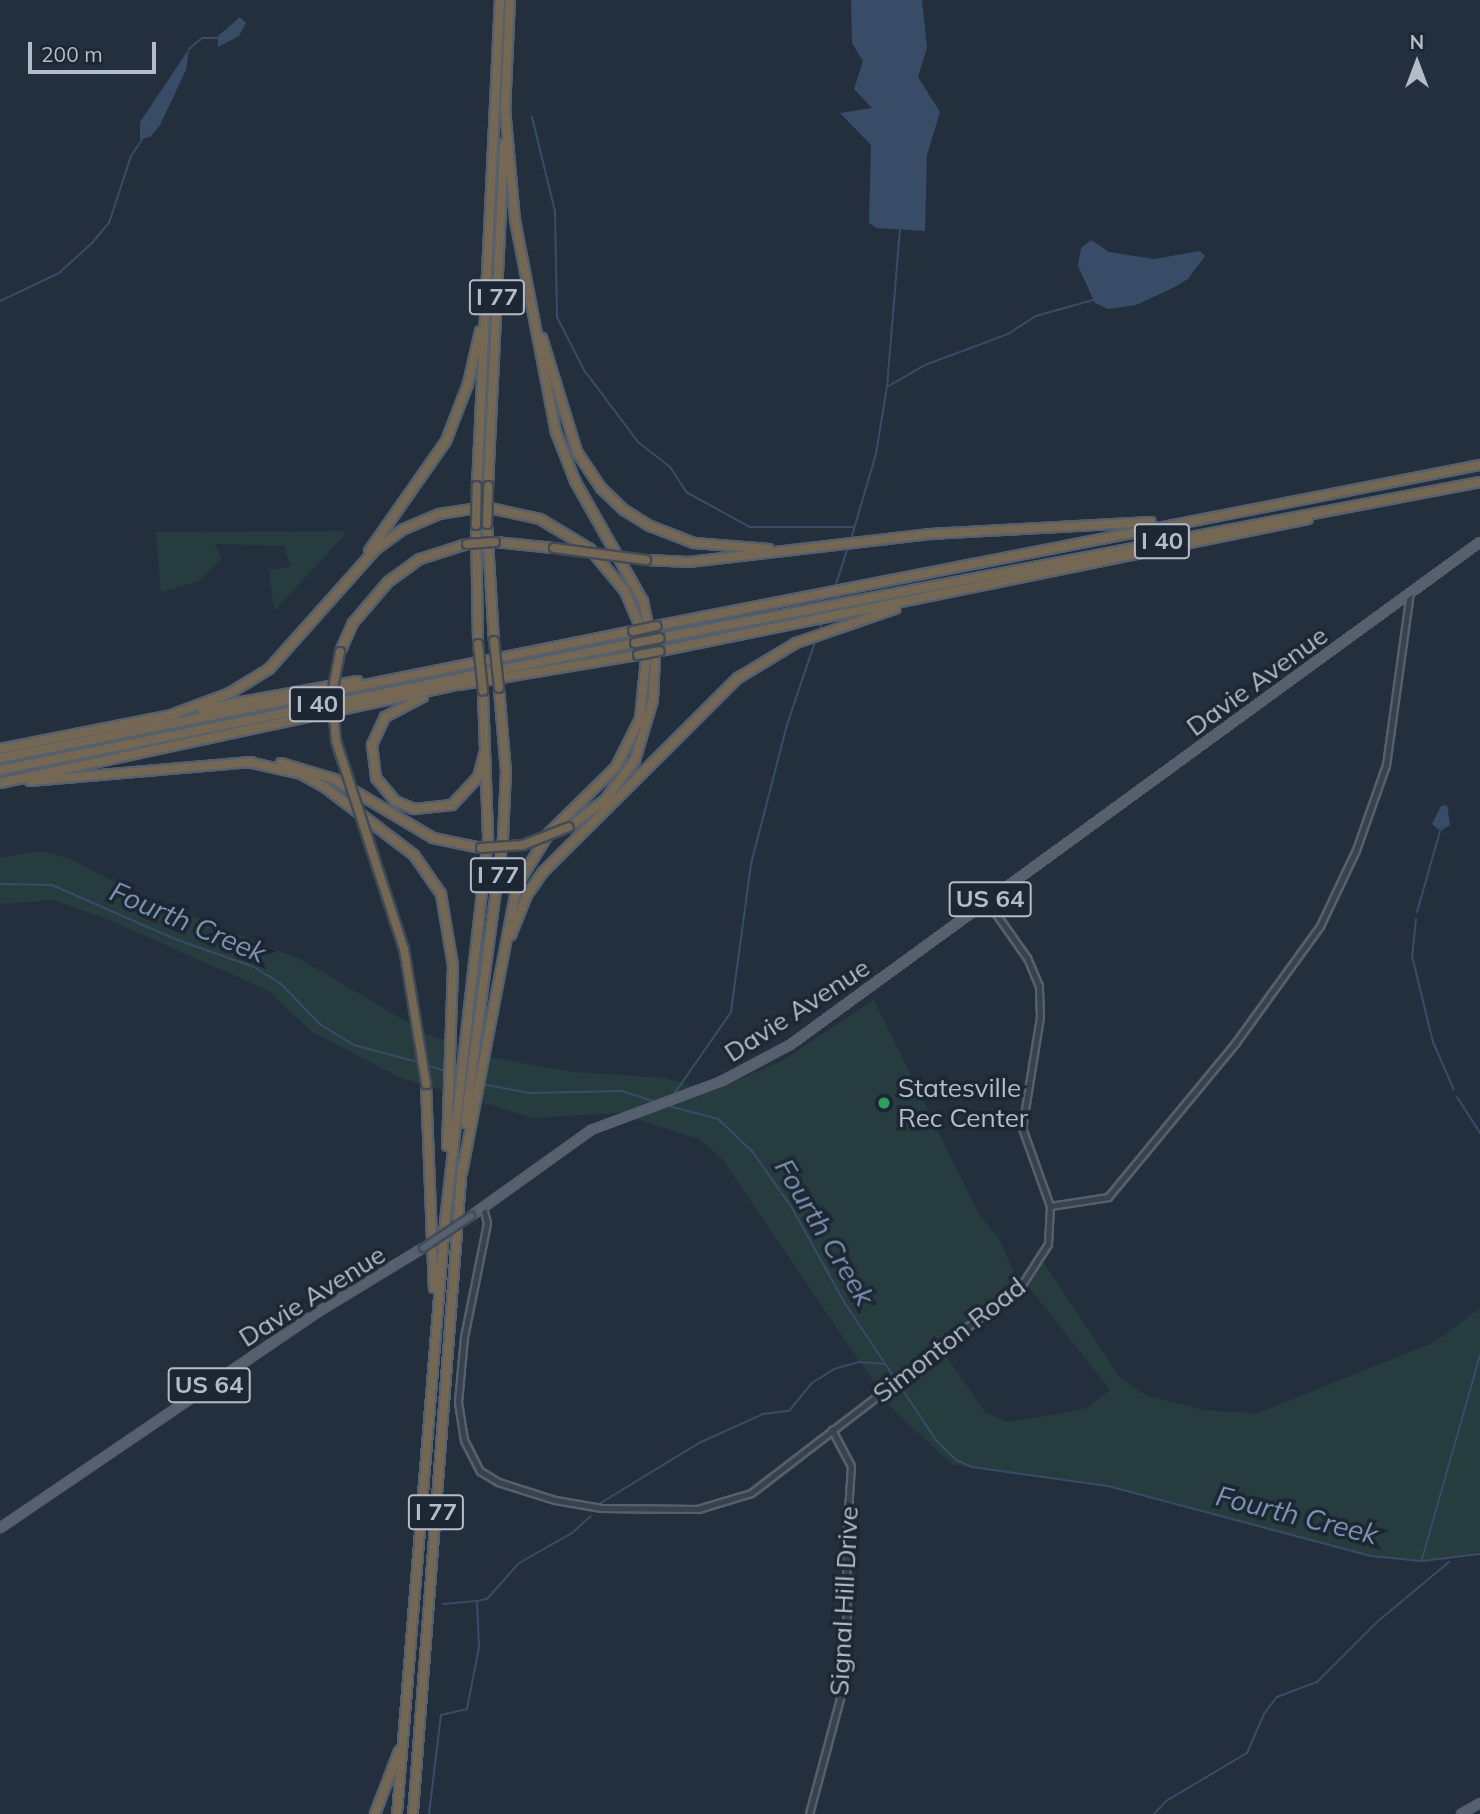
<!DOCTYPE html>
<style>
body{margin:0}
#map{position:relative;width:1480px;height:1814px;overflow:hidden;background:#242f3e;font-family:Mulish,sans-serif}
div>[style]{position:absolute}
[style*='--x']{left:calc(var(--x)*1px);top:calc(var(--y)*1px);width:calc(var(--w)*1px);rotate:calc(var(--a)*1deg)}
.green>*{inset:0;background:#263c3f}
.water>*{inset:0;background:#394c67}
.stream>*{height:2px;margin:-1px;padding:0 1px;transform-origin:1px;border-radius:1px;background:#394c67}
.roads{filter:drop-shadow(2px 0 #565f6c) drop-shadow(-2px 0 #565f6c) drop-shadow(0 2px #565f6c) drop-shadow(0 -2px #565f6c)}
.minor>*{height:5px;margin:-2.5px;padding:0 2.5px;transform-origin:2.5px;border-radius:2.5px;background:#38414e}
.major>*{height:6px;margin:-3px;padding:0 3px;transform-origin:3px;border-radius:3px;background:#56606e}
.highway>*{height:8px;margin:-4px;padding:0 4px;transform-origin:4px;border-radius:4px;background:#746855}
.bridges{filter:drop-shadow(2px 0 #414a57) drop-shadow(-2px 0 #414a57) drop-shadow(0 2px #414a57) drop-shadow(0 -2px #414a57)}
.major-bridge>*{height:6px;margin:-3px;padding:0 3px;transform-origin:3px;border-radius:3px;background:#56606e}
.highway-bridge>*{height:8px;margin:-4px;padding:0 4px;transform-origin:4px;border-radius:4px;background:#746855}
.dots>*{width:19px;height:19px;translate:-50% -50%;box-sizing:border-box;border:4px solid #1d2633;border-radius:50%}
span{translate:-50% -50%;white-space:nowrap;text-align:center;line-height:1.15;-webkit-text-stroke:7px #1d2633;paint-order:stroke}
.shield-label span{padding:2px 5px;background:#1d2633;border:2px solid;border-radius:5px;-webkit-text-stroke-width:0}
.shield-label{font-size:24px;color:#b4bcc9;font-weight:700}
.street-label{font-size:26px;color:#b4bcc9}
.poi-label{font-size:26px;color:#b4bcc9}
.left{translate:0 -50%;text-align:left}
.water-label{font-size:28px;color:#7c92b1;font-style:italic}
.north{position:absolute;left:1382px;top:28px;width:70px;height:70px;-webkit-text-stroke:5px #1d2633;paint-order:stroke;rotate:0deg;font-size:19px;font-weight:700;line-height:28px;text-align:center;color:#b4bcc9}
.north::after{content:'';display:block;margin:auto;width:24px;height:32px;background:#b4bcc9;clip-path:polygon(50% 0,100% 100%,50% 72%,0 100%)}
.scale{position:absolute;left:28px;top:42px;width:128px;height:32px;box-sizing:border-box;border:4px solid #b4bcc9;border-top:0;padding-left:9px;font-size:21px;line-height:24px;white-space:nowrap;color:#b4bcc9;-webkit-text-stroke:5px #1d2633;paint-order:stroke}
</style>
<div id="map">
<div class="green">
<div style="clip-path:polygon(344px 531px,343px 537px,274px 611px,269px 570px,291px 567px,284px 546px,215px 544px,221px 559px,200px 581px,161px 592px,156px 532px)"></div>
<div style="clip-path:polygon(39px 851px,69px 858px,127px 889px,304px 961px,427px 1034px,494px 1058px,574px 1072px,666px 1078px,710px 1092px,780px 1062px,874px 1000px,978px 1213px,998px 1237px,1021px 1286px,942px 1350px,985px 1412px,1006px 1422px,1065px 1413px,1086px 1408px,1110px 1390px,1025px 1282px,1042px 1260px,1121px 1379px,1147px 1396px,1204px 1410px,1256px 1414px,1435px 1342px,1480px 1308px,1480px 1554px,1422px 1561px,1371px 1556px,1108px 1486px,953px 1465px,892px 1409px,722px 1159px,699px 1139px,617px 1113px,533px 1118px,401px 1078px,312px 1032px,267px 990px,109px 920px,53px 900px,0 904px,0 858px)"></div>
</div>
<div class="water">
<div style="clip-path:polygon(851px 0,922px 0,927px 48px,918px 77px,940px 112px,927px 155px,925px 231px,877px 228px,869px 223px,871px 145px,840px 113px,872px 108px,854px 89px,863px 61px,852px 43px)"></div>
<div style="clip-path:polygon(240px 17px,246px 23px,239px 36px,218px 47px,218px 36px)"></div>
<div style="clip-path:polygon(189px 49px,186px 70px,160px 125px,150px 137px,140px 139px,140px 122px)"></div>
<div style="clip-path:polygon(1091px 240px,1109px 252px,1154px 259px,1200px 251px,1205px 256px,1188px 279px,1171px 289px,1136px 305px,1108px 309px,1095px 303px,1078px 266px,1081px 248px)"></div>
<div style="clip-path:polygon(1447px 805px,1450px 825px,1440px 831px,1432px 824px,1441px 806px)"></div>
</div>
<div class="stream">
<div style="--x:189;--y:49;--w:17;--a:-40"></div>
<div style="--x:202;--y:38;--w:15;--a:0"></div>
<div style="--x:532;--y:117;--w:97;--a:76.3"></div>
<div style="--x:555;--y:211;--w:106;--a:88.9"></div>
<div style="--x:557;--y:317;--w:59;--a:63"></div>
<div style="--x:584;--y:370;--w:90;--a:53.1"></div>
<div style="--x:638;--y:442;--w:41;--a:38"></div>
<div style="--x:670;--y:467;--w:30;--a:57"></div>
<div style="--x:686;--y:492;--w:73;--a:28.7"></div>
<div style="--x:750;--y:527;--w:104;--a:0"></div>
<div style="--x:0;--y:301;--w:65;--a:-25.4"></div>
<div style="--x:59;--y:273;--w:45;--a:-42.3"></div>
<div style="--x:92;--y:243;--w:26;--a:-50"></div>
<div style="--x:109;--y:223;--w:71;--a:-71.8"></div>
<div style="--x:131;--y:156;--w:22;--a:-56"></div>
<div style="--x:887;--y:387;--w:44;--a:-30.1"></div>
<div style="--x:925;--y:365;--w:89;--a:-20.5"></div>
<div style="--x:1008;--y:334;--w:33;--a:-33"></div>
<div style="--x:1036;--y:316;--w:63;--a:-15.6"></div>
<div style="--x:851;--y:539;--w:89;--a:-73.6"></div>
<div style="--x:876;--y:454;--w:68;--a:-80.7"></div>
<div style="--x:887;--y:387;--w:160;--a:-85.3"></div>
<div style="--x:836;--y:584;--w:38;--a:-72"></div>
<div style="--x:819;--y:631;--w:12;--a:-70"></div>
<div style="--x:0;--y:884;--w:52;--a:1.1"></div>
<div style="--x:52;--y:885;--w:134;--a:23.7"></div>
<div style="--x:175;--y:939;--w:84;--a:19.5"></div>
<div style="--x:254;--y:967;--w:32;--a:32"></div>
<div style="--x:281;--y:984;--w:57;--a:45.7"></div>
<div style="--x:321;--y:1025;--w:39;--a:31"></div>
<div style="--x:354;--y:1045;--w:69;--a:15"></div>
<div style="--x:1417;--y:912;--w:84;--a:-74.1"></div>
<div style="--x:1416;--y:919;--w:37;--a:96"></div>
<div style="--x:1412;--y:956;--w:89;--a:76.3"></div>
<div style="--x:1433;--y:1042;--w:52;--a:66.4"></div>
<div style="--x:426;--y:1065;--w:22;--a:18"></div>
<div style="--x:482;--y:1084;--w:48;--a:10.8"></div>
<div style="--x:529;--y:1093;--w:93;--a:-1.2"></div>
<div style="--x:622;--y:1091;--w:36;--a:18"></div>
<div style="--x:672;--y:1097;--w:103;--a:-55.2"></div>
<div style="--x:731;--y:1012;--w:149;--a:-82.3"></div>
<div style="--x:751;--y:864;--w:144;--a:-75.5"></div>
<div style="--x:787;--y:725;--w:91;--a:-71.4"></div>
<div style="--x:1457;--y:1097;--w:43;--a:57.4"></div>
<div style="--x:665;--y:1105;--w:55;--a:14.8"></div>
<div style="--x:718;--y:1119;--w:47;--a:43.3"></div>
<div style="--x:752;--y:1151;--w:70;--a:54.9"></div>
<div style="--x:792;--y:1208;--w:107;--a:61"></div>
<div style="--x:844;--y:1302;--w:166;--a:56.3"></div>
<div style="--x:936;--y:1440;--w:28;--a:45"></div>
<div style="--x:956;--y:1460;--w:17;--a:24"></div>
<div style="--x:972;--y:1467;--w:137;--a:8"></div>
<div style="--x:1108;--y:1486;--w:272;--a:14.9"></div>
<div style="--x:1371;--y:1556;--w:51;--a:5.6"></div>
<div style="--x:1422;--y:1561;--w:58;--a:-6.9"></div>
<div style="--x:599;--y:1504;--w:117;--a:-31.4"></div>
<div style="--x:699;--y:1443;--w:70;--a:-24.4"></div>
<div style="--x:763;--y:1414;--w:26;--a:-7"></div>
<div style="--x:789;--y:1411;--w:36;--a:-51"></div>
<div style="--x:812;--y:1383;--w:26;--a:-32"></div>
<div style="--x:834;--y:1369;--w:25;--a:-16"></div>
<div style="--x:858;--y:1362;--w:26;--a:4"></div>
<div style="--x:1422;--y:1559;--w:212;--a:-74.1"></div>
<div style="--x:443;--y:1604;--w:33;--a:-5"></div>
<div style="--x:429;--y:1814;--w:100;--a:-83.1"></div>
<div style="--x:441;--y:1715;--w:27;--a:-13"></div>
<div style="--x:467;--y:1709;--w:63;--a:-79"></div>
<div style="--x:479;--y:1647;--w:46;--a:-92.5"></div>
<div style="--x:477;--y:1601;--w:10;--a:-11"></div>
<div style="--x:487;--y:1599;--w:48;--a:-48.4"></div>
<div style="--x:519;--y:1563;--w:61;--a:-29.5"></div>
<div style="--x:572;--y:1533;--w:25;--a:-42"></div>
<div style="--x:1154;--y:1814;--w:18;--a:-47"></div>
<div style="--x:1166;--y:1801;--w:94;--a:-30.7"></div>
<div style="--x:1247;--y:1753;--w:43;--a:-66.4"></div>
<div style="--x:1264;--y:1714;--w:21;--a:-53"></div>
<div style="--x:1277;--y:1697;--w:43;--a:-20.6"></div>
<div style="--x:1317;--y:1682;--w:85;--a:-45"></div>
<div style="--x:1377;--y:1622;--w:94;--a:-39.8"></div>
</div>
<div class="roads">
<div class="minor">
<div style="--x:1050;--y:1206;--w:59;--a:-8.8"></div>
<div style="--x:1108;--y:1197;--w:201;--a:-50.4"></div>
<div style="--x:1236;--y:1042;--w:143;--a:-54.1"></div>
<div style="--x:1320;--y:926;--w:84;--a:-64.7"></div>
<div style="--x:1356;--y:850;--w:90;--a:-70.6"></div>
<div style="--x:1386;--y:765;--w:174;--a:-82.1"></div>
<div style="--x:483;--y:1207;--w:16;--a:76"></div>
<div style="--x:487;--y:1223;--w:116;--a:101.4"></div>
<div style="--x:464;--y:1337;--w:65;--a:95.3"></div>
<div style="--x:458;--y:1402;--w:38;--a:81"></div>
<div style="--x:464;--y:1440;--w:35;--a:63"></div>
<div style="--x:480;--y:1471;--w:21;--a:31"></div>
<div style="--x:498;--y:1482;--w:60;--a:17.5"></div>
<div style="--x:555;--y:1500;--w:47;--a:9.9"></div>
<div style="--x:601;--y:1508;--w:97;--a:0.6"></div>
<div style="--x:698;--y:1509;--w:55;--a:-16.8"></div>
<div style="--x:751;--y:1493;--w:340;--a:-37.5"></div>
<div style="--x:1021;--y:1286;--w:50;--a:-57.3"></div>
<div style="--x:1048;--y:1244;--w:38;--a:-87"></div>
<div style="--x:1050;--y:1206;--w:83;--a:-109.7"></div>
<div style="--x:1022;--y:1128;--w:112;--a:-80.8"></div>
<div style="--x:1040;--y:1017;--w:31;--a:-92"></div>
<div style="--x:1039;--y:986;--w:30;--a:-113"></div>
<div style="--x:1027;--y:958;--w:70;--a:-125.1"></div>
<div style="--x:809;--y:1814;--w:147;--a:-75"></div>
<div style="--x:847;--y:1672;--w:131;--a:-90.4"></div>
<div style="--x:846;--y:1541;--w:75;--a:-86.2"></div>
<div style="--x:851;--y:1466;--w:41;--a:-117.8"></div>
</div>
<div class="major">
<div style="--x:471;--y:1216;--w:148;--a:-35.6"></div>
<div style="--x:591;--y:1130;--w:140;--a:-20.5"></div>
<div style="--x:722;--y:1081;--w:77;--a:-27.9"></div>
<div style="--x:790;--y:1045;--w:854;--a:-36.09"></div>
<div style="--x:0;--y:1528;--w:384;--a:-34.2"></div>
<div style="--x:318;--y:1312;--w:123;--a:-31.4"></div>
<div style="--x:1461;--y:1814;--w:22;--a:-30"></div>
</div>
<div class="highway">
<div style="--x:505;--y:108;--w:112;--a:84.9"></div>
<div style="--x:515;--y:220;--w:216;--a:79.1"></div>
<div style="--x:556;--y:432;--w:53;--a:68.8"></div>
<div style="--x:575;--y:481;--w:138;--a:60.5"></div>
<div style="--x:643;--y:601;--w:57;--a:77.9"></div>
<div style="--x:655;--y:657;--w:43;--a:92.7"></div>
<div style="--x:653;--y:700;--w:63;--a:106.7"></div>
<div style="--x:635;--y:760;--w:50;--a:126.9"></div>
<div style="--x:605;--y:800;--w:45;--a:143.1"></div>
<div style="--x:505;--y:113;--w:113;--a:-87.5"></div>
<div style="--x:542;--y:338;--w:119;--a:72.9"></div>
<div style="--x:577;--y:452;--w:43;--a:56.3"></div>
<div style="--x:601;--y:488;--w:32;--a:44"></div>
<div style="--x:624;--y:510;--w:31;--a:32"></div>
<div style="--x:650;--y:526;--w:47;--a:21.1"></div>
<div style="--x:694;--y:543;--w:75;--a:4.6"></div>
<div style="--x:477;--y:486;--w:487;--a:-87.3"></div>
<div style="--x:488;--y:486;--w:343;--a:-87.3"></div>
<div style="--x:487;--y:524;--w:117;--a:86.6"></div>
<div style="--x:476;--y:525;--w:119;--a:89"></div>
<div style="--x:495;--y:542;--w:59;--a:5.8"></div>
<div style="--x:369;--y:551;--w:134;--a:-55"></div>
<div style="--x:446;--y:441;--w:61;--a:-68.9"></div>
<div style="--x:468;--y:384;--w:54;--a:-77.2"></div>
<div style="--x:646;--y:560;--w:43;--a:2.7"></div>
<div style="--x:689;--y:562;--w:243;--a:-6.6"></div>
<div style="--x:930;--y:534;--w:221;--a:-3.1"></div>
<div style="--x:656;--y:626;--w:840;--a:-11.06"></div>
<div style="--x:660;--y:638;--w:835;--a:-10.77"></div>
<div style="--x:660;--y:651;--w:661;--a:-11.51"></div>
<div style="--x:340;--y:652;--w:32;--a:-66"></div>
<div style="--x:353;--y:623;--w:54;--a:-49.5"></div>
<div style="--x:388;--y:582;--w:39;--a:-36"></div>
<div style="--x:420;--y:559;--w:49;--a:-17.7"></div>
<div style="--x:423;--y:697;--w:43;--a:152.2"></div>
<div style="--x:385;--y:717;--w:31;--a:115"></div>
<div style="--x:372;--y:745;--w:33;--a:83"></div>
<div style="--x:376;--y:778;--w:30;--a:50"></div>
<div style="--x:395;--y:801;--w:21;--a:23"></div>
<div style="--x:414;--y:809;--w:38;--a:-6"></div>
<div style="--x:452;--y:805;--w:38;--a:-47"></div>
<div style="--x:478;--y:777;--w:24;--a:-75"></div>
<div style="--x:202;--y:709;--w:158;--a:-10.2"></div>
<div style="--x:171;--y:715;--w:63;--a:-20.4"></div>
<div style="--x:230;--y:693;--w:46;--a:-31.6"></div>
<div style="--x:269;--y:669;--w:161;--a:-48.3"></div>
<div style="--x:376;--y:549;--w:34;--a:-36"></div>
<div style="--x:404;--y:529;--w:38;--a:-23"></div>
<div style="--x:439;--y:514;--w:47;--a:-8.7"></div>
<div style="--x:485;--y:507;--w:56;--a:12.3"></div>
<div style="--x:540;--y:519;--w:58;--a:31"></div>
<div style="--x:590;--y:549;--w:55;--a:50.2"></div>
<div style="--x:625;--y:591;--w:33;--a:67"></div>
<div style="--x:638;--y:621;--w:39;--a:78"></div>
<div style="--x:646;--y:659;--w:60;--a:95.7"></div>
<div style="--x:640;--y:719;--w:54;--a:116.6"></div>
<div style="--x:616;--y:767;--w:94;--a:135.4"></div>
<div style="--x:549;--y:833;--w:61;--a:121.6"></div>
<div style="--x:517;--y:885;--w:292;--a:100.8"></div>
<div style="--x:0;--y:749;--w:179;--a:-11.2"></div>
<div style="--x:0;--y:758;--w:646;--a:-11.34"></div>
<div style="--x:248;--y:762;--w:54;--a:12.8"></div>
<div style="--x:301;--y:774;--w:29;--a:29"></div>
<div style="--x:326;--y:788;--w:111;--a:37.3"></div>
<div style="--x:414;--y:855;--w:47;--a:55.3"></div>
<div style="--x:441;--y:894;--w:73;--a:80.5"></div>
<div style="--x:453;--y:966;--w:180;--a:91.9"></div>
<div style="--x:281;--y:763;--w:55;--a:16.8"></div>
<div style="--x:334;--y:779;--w:115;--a:30.8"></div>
<div style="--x:433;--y:838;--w:49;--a:11.8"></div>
<div style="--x:0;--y:770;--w:648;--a:-11.31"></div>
<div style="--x:30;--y:781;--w:222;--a:-4.9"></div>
<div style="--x:0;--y:783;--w:469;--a:-12.1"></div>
<div style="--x:459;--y:685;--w:181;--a:-9.5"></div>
<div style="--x:511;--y:935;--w:43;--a:-68.2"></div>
<div style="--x:527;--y:895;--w:28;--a:-55"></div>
<div style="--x:543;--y:872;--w:275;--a:-44.9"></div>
<div style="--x:738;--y:678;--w:68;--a:-31.1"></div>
<div style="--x:796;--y:643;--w:105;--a:-19"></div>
<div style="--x:426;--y:1084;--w:204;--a:87.8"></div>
<div style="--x:465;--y:1123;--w:289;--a:-82.4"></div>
<div style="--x:503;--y:837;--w:65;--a:-87.4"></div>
<div style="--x:506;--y:772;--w:84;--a:-94.8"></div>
<div style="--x:375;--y:1814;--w:67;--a:-69.1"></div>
<div style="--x:397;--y:1814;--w:594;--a:-85.36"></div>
<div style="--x:445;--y:1222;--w:388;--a:-83.6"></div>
<div style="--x:488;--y:836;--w:145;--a:-92"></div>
<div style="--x:413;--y:1814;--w:649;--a:-85.67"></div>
</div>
</div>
<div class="bridges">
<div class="major-bridge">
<div style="--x:423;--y:1248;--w:58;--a:-33.7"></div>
</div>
<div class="highway-bridge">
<div style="--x:487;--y:524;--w:38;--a:-88"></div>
<div style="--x:476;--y:525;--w:39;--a:-89"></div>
<div style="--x:467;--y:544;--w:28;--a:-4"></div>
<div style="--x:554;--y:548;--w:93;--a:7.4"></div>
<div style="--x:633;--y:631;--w:24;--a:-12"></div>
<div style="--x:494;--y:641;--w:47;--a:83.9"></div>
<div style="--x:635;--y:643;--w:25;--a:-11"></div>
<div style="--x:478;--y:644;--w:47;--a:83.9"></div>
<div style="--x:340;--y:652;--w:43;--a:100.8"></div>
<div style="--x:332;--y:694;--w:47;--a:85.1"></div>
<div style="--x:336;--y:741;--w:219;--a:71.9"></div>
<div style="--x:404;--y:949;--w:137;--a:80.7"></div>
<div style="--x:638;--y:655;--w:22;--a:-10"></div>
<div style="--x:481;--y:848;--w:42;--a:-4.1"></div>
<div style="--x:523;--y:845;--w:49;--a:-21.4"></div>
</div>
</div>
<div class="dots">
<div style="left:884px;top:1103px;background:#2e9e5b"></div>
</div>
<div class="shield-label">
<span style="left:497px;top:297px">I 77</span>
<span style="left:1162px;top:541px">I 40</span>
<span style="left:317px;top:704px">I 40</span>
<span style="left:498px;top:875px">I 77</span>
<span style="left:990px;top:899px">US 64</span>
<span style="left:209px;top:1385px">US 64</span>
<span style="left:436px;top:1512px">I 77</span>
</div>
<div class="street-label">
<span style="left:1257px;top:681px;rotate:-36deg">Davie Avenue</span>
<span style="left:797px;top:1010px;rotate:-33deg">Davie Avenue</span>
<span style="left:312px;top:1296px;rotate:-32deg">Davie Avenue</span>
<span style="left:949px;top:1340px;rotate:-38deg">Simonton Road</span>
<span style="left:844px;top:1601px;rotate:-87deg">Signal Hill Drive</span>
</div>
<div class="poi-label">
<span class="left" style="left:898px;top:1103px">Statesville<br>Rec Center</span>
</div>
<div class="water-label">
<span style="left:188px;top:922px;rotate:23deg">Fourth Creek</span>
<span style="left:825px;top:1232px;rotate:59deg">Fourth Creek</span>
<span style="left:1297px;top:1515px;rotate:14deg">Fourth Creek</span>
</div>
<div class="north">N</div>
<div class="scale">200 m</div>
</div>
